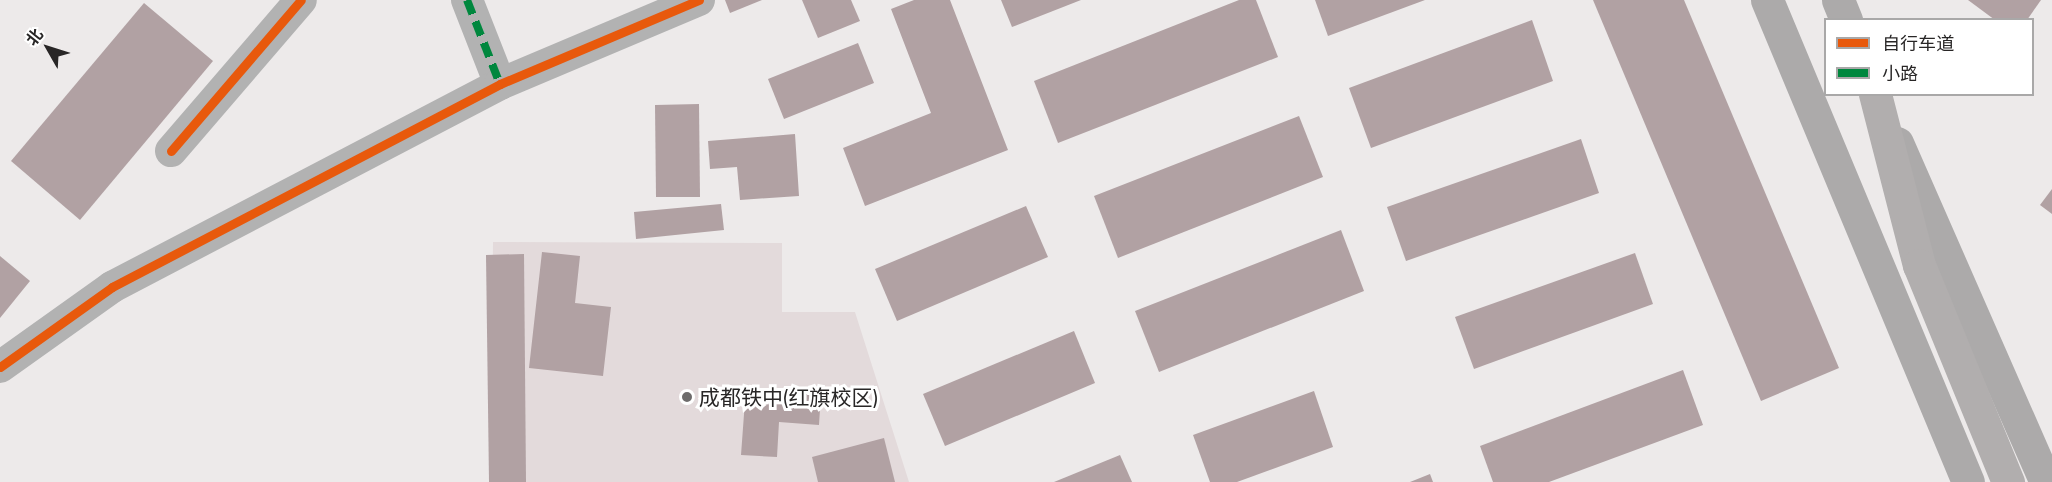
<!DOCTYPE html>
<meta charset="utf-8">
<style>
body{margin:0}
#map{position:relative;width:2052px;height:482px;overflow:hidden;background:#edeaea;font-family:"Titillium Web","Noto Sans SC",sans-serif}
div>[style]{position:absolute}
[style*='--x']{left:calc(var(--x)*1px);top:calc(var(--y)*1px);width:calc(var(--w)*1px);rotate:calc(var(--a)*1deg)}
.built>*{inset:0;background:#e3dadb}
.building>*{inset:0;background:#b1a1a3}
.minor>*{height:32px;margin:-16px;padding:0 16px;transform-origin:16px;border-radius:16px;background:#b2b2b2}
.major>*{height:33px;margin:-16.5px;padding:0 16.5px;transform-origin:16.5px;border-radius:16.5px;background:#acaaaa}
.highway>*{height:33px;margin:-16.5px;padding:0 16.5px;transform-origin:16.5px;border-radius:16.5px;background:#b1aeae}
.quiet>*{height:8px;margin-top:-4px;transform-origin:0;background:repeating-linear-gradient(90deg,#00873e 0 15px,transparent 0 23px)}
.cycleway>*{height:9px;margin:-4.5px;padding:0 4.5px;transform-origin:4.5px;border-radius:4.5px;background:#e8590c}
.dots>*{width:16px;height:16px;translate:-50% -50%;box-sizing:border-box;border:3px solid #fff;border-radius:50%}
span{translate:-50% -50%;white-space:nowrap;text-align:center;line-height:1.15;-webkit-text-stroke:6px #fff;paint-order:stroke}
.poi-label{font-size:21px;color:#282626}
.left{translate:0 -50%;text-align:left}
.legend{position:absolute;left:1824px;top:18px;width:210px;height:78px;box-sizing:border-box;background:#fff;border:2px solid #a9a8a8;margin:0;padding:8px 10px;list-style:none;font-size:18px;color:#282626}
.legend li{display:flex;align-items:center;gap:12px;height:30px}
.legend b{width:30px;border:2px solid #a9a8a8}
.north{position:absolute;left:18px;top:18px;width:60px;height:60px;-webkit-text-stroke:4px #fff;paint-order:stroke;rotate:309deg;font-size:16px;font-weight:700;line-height:24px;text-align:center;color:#282626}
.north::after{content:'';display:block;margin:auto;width:21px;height:27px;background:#282626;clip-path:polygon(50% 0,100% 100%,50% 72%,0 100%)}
</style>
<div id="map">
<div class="built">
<div style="clip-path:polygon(493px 242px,782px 243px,782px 312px,855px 312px,909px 482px,491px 482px)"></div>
</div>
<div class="building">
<div style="clip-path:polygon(725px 0,762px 0,730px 13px)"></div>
<div style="clip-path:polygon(802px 0,851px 0,860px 21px,818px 38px)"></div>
<div style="clip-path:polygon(914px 0,950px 0,1008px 150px,865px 206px,843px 148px,931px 113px,891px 9px)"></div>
<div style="clip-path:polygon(1001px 0,1081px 0,1012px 27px)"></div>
<div style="clip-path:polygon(1239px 0,1256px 0,1278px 57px,1058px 143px,1034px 81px)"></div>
<div style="clip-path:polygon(1315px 0,1425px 0,1328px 36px)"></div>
<div style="clip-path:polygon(1593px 0,1684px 0,1839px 368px,1761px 401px)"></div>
<div style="clip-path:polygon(1968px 0,2041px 0,2027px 20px,1995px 20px)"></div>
<div style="clip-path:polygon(144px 3px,213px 61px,80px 220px,11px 161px)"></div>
<div style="clip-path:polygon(1532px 20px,1553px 81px,1371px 148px,1349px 88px)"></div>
<div style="clip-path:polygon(858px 43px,874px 83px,784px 119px,768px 79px)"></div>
<div style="clip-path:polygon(699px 104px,700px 197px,656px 197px,655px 105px)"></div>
<div style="clip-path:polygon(1299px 116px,1323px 177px,1118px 258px,1094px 196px)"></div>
<div style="clip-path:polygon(795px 134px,799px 196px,740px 200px,737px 167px,710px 169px,708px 141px)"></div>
<div style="clip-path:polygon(1581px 139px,1599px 193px,1406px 261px,1387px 207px)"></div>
<div style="clip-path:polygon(2052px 189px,2052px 214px,2040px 205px)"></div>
<div style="clip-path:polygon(721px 204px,724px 230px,636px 239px,634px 212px)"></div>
<div style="clip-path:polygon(1026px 206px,1048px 257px,897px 321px,875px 269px)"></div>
<div style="clip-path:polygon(1341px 230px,1364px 291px,1159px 372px,1135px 311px)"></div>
<div style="clip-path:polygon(542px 252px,580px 256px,575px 303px,611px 307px,603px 376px,529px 368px)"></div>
<div style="clip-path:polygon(1635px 253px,1653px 304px,1474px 369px,1455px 317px)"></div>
<div style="clip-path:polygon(524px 254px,526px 482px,489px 482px,486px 255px)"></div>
<div style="clip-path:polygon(0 256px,30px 281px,0 318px)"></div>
<div style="clip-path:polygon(1074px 331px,1095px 383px,945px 446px,923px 394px)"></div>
<div style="clip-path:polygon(1683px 370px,1703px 425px,1549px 482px,1493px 482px,1480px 446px)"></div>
<div style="clip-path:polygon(746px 387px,821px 393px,819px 425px,779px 422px,777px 457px,741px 455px)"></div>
<div style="clip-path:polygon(1314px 391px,1333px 447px,1237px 482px,1210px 482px,1193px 435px)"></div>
<div style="clip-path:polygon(884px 438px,895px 482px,818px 482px,812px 457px)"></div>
<div style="clip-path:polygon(1120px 455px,1132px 482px,1054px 482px)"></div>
<div style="clip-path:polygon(1430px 474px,1433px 482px,1410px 482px)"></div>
</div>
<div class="minor">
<div style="--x:467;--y:0;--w:90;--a:68.6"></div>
<div style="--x:171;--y:151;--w:199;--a:-49.3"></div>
<div style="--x:0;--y:367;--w:138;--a:-35.5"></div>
<div style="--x:112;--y:287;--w:438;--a:-27.6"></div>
<div style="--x:500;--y:84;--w:216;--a:-22.9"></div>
</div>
<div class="major">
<div style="--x:1767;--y:0;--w:522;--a:67.36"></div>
<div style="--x:1838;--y:0;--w:22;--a:68"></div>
<div style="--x:1897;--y:143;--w:370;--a:66.3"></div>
</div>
<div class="highway">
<div style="--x:1875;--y:94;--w:177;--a:75.6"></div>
<div style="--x:1919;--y:265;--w:235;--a:67.7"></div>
</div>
<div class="quiet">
<div style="--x:467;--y:0;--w:90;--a:68.6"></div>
</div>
<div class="cycleway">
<div style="--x:171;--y:151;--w:199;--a:-49.3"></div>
<div style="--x:0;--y:367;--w:138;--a:-35.5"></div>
<div style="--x:112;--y:287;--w:438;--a:-27.6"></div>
<div style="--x:500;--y:84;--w:216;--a:-22.9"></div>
</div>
<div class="dots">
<div style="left:687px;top:397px;background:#6d6b6b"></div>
</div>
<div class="poi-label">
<span class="left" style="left:699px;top:397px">成都铁中(红旗校区)</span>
</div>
<ul class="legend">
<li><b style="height:8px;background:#e8590c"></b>自行车道</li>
<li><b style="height:8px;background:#00873e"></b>小路</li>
</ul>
<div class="north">北</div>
</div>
